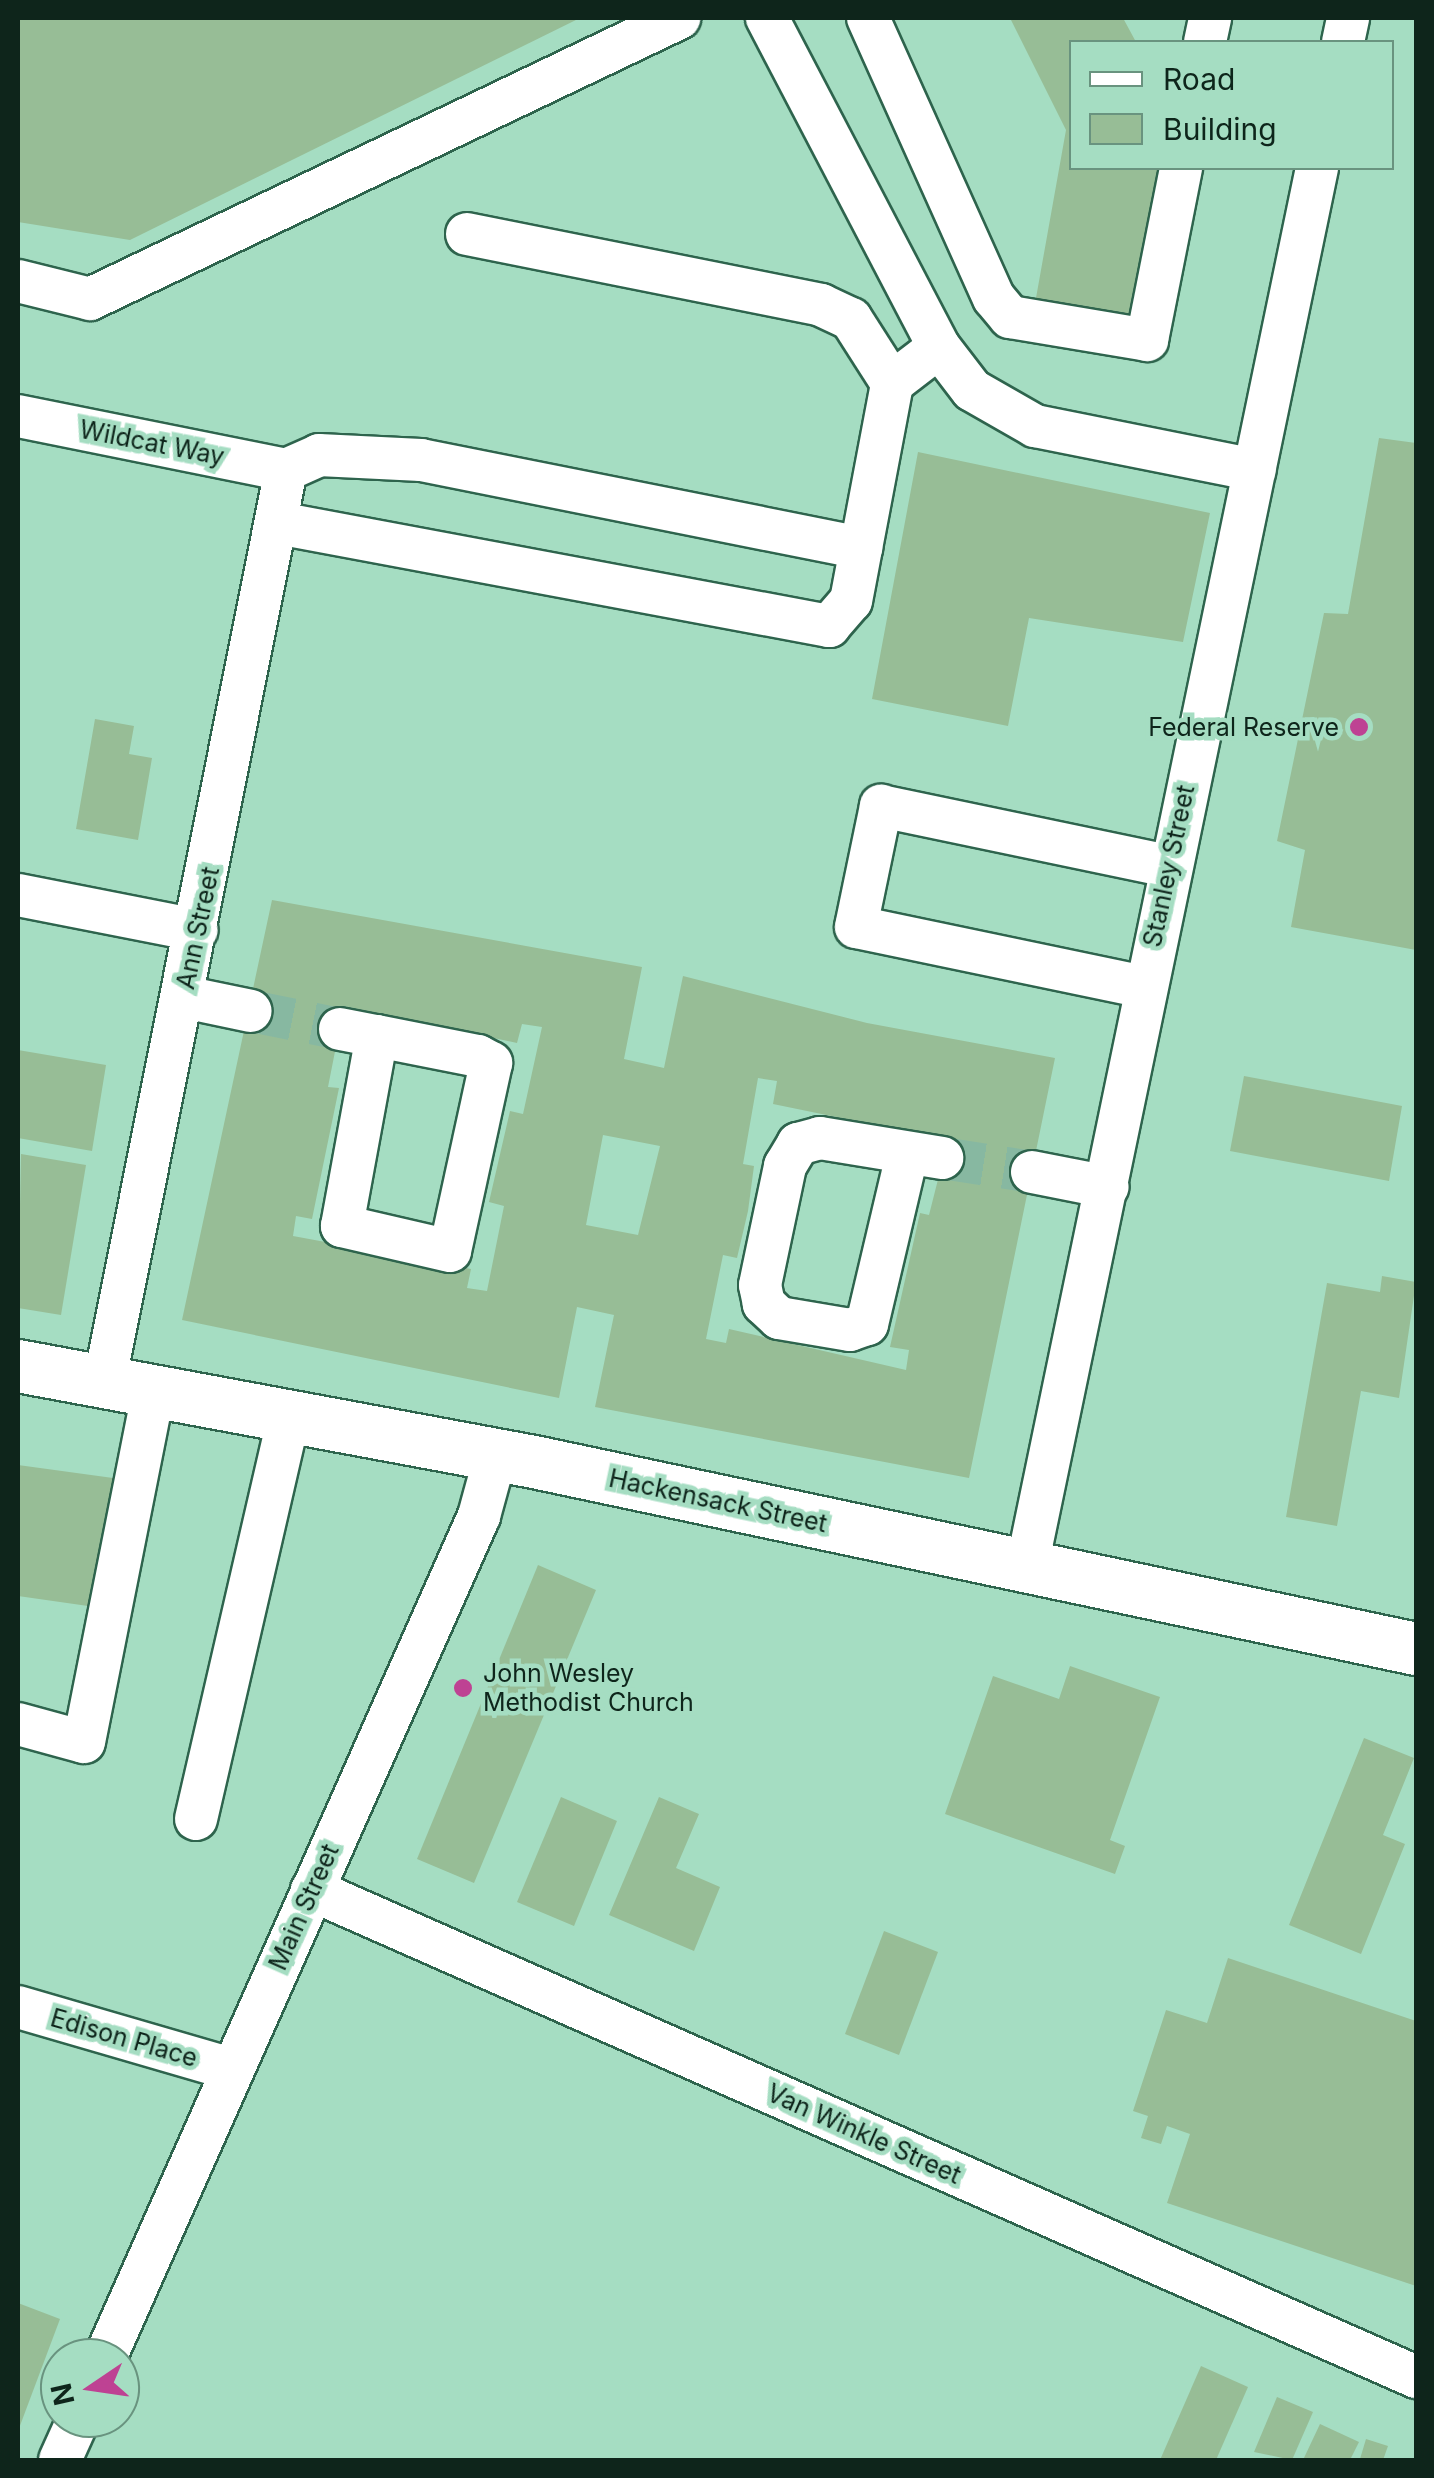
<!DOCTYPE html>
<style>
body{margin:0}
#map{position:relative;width:1434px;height:2478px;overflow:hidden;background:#a5ddc2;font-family:Inter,sans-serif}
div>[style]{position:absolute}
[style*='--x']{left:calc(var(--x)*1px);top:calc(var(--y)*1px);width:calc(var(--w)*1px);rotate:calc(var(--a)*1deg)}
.building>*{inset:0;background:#97bd96}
.minor-tunnel>*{height:42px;margin-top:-21px;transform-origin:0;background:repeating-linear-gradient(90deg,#87b8a1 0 42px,transparent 0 63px)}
.roads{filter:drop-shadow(2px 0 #2e644d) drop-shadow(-2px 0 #2e644d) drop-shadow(0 2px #2e644d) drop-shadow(0 -2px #2e644d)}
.minor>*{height:42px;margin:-21px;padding:0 21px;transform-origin:21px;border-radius:21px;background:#fff}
.major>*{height:52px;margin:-26px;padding:0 26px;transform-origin:26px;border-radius:26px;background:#fff}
.dots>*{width:28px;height:28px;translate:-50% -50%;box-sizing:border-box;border:5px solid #a5ddc2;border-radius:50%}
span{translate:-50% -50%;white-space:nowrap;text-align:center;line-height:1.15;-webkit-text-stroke:9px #a5ddc2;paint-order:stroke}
.street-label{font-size:25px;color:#0e251b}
.poi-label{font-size:25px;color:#0e251b}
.right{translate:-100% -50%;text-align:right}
.left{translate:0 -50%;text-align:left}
.frame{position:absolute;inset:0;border:20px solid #0e251b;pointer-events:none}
.legend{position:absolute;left:1069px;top:40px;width:325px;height:130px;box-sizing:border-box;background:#a5ddc2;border:2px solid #69937f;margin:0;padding:12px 18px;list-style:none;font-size:30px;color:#0e251b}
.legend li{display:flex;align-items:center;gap:20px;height:50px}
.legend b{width:50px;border:2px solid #69937f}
.north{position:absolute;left:40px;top:2338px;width:100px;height:100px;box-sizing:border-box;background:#a5ddc2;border:2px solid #69937f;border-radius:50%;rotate:257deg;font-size:28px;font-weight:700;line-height:40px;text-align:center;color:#0e251b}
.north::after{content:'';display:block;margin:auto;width:35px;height:45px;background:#be4293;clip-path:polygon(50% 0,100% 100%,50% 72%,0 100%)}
</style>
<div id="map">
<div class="building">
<div style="clip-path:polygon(18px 18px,580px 18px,130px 240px,18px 222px)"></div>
<div style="clip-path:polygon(1010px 18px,1123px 18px,1136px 42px,1072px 42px,1072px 168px,1165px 168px,1137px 317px,1036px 298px,1066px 130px)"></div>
<div style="clip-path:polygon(1379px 438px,1416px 443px,1416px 950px,1291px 927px,1305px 850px,1277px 841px,1324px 613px,1348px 614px)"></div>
<div style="clip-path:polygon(918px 452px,1210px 513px,1183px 642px,1029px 618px,1008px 726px,872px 699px)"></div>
<div style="clip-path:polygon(95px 719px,134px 726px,129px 754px,152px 758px,138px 840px,76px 829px)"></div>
<div style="clip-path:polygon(evenodd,272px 900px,642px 967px,624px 1059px,664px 1068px,683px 976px,867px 1023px,1055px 1058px,969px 1478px,595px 1407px,614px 1315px,577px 1307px,559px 1398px,182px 1320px,272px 900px,344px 1006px,517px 1043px,522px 1024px,542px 1027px,523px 1114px,510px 1111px,489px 1202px,504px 1206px,487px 1291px,467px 1288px,471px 1269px,293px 1236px,296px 1216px,312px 1219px,339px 1088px,328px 1087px,344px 1006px,272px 900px,758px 1078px,777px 1081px,773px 1104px,948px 1140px,929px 1215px,920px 1213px,890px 1347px,909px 1350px,906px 1370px,729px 1329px,726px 1343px,706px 1339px,723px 1255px,737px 1258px,748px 1211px,754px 1166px,743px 1164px,758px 1078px,272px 900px,603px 1135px,660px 1146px,638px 1235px,586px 1225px,603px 1135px)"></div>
<div style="clip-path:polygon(18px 1050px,106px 1065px,92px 1151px,18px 1138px)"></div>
<div style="clip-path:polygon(1244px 1076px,1402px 1106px,1389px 1181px,1230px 1151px)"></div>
<div style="clip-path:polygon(21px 1154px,86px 1165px,61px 1315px,18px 1308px)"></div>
<div style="clip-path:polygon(1382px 1276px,1416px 1282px,1399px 1398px,1361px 1391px,1337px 1526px,1286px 1517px,1327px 1283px,1380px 1292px)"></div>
<div style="clip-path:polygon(18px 1465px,113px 1478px,95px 1607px,18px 1596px)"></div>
<div style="clip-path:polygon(538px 1565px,596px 1590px,474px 1883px,417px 1859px)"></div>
<div style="clip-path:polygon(1070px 1666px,1160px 1697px,1110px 1840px,1125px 1846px,1115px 1874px,945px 1814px,993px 1676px,1059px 1699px)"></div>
<div style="clip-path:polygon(1364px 1738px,1414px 1758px,1383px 1835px,1405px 1844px,1361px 1954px,1289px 1925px)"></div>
<div style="clip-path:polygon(561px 1797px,617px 1821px,574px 1926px,517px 1902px)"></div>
<div style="clip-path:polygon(659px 1797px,699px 1814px,676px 1868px,720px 1887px,694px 1951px,609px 1915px)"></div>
<div style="clip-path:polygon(884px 1931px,938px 1952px,899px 2055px,845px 2034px)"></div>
<div style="clip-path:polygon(1228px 1958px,1416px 2021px,1416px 2286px,1167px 2203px,1190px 2134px,1167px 2126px,1161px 2144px,1141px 2138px,1148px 2116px,1133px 2111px,1166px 2010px,1207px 2023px)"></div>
<div style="clip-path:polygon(18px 2303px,60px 2319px,18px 2431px)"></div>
<div style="clip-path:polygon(1201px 2366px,1248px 2387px,1216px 2460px,1160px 2460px)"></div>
<div style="clip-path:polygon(1277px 2397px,1313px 2412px,1292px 2460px,1254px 2452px)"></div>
<div style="clip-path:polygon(1320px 2424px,1359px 2442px,1350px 2460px,1303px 2460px)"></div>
<div style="clip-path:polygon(1366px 2439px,1388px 2446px,1383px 2460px,1360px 2459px)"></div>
</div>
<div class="minor-tunnel">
<div style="--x:251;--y:1011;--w:91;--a:11.4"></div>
<div style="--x:942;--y:1158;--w:91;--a:8.8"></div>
</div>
<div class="roads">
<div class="minor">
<div style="--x:767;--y:18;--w:371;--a:62.4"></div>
<div style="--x:939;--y:347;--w:54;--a:52.5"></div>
<div style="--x:972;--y:390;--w:73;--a:29.7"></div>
<div style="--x:1035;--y:426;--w:224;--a:11.3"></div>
<div style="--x:868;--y:18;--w:307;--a:65.8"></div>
<div style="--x:994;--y:298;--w:25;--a:50"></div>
<div style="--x:1010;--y:317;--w:139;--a:9.5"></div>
<div style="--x:1147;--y:340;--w:175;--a:-78.8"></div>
<div style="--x:1205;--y:42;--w:25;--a:-78"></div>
<div style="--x:1343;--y:42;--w:25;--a:-78"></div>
<div style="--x:467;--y:234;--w:361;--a:11.3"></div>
<div style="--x:821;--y:305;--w:33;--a:25"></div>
<div style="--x:851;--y:319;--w:76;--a:57.4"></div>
<div style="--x:18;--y:281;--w:74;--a:14"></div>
<div style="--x:90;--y:299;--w:653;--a:-25.5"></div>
<div style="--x:18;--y:416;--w:273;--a:11.4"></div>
<div style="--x:286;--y:470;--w:36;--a:-24"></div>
<div style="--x:319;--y:455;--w:102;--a:2.8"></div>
<div style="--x:421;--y:460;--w:449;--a:11.3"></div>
<div style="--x:278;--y:523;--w:561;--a:10.59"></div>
<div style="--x:829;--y:626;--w:33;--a:-49"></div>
<div style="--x:851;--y:601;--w:222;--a:-79.3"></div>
<div style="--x:892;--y:383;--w:59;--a:-37.5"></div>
<div style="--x:18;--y:895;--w:182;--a:11.1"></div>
<div style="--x:1144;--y:987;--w:294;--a:-168.2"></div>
<div style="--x:856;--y:927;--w:124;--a:-78.3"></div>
<div style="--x:881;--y:806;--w:293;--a:11.8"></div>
<div style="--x:184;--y:997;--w:68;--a:11.8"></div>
<div style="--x:340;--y:1029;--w:38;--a:11"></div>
<div style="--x:377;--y:1036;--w:103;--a:11.2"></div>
<div style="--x:478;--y:1056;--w:15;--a:28"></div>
<div style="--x:491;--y:1063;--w:192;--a:102.3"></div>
<div style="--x:450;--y:1251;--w:111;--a:-167"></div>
<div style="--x:342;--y:1226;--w:193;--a:-79.6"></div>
<div style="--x:907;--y:1155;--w:174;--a:103.3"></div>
<div style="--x:867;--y:1324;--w:18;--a:161"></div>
<div style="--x:850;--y:1330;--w:72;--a:-170.4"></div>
<div style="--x:779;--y:1318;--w:21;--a:-137"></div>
<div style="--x:764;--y:1304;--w:19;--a:-102"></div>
<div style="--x:760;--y:1285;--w:122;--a:-78.1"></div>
<div style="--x:785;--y:1166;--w:26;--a:-59"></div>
<div style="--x:798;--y:1144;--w:23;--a:-15"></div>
<div style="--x:820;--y:1138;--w:124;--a:9.3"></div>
<div style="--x:1032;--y:1172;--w:77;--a:11.2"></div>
<div style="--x:104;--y:1384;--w:932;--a:-78.74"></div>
<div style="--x:1027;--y:1566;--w:1428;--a:-78.28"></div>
<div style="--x:18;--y:1724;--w:68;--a:15.3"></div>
<div style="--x:84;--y:1742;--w:357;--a:-78.8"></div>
<div style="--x:196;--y:1819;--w:415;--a:-77"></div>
<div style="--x:312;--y:1890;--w:1207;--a:23.8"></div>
<div style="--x:18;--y:2007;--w:222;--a:16.2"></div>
<div style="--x:105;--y:2358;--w:921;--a:-66.05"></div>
<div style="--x:479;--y:1516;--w:64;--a:-74.7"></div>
<div style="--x:60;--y:2460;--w:46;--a:-65.7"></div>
</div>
<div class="major">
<div style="--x:18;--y:1366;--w:525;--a:10.54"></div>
<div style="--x:534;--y:1462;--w:902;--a:11.97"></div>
</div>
</div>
<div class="dots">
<div style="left:1359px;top:727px;background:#be4293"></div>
<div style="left:463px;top:1688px;background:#be4293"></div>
</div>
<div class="street-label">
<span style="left:152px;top:443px;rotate:11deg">Wildcat Way</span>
<span style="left:1169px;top:866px;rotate:-78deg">Stanley Street</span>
<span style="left:198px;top:928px;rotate:-78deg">Ann Street</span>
<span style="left:718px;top:1501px;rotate:12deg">Hackensack Street</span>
<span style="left:304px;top:1907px;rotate:-66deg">Main Street</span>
<span style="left:124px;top:2038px;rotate:16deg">Edison Place</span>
<span style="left:864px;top:2134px;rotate:24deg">Van Winkle Street</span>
</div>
<div class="poi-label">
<span class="right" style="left:1339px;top:727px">Federal Reserve</span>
<span class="left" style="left:483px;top:1688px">John Wesley<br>Methodist Church</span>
</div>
<div class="frame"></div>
<ul class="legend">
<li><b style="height:12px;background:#fff"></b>Road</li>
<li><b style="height:28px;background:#97bd96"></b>Building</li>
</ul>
<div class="north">N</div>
</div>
